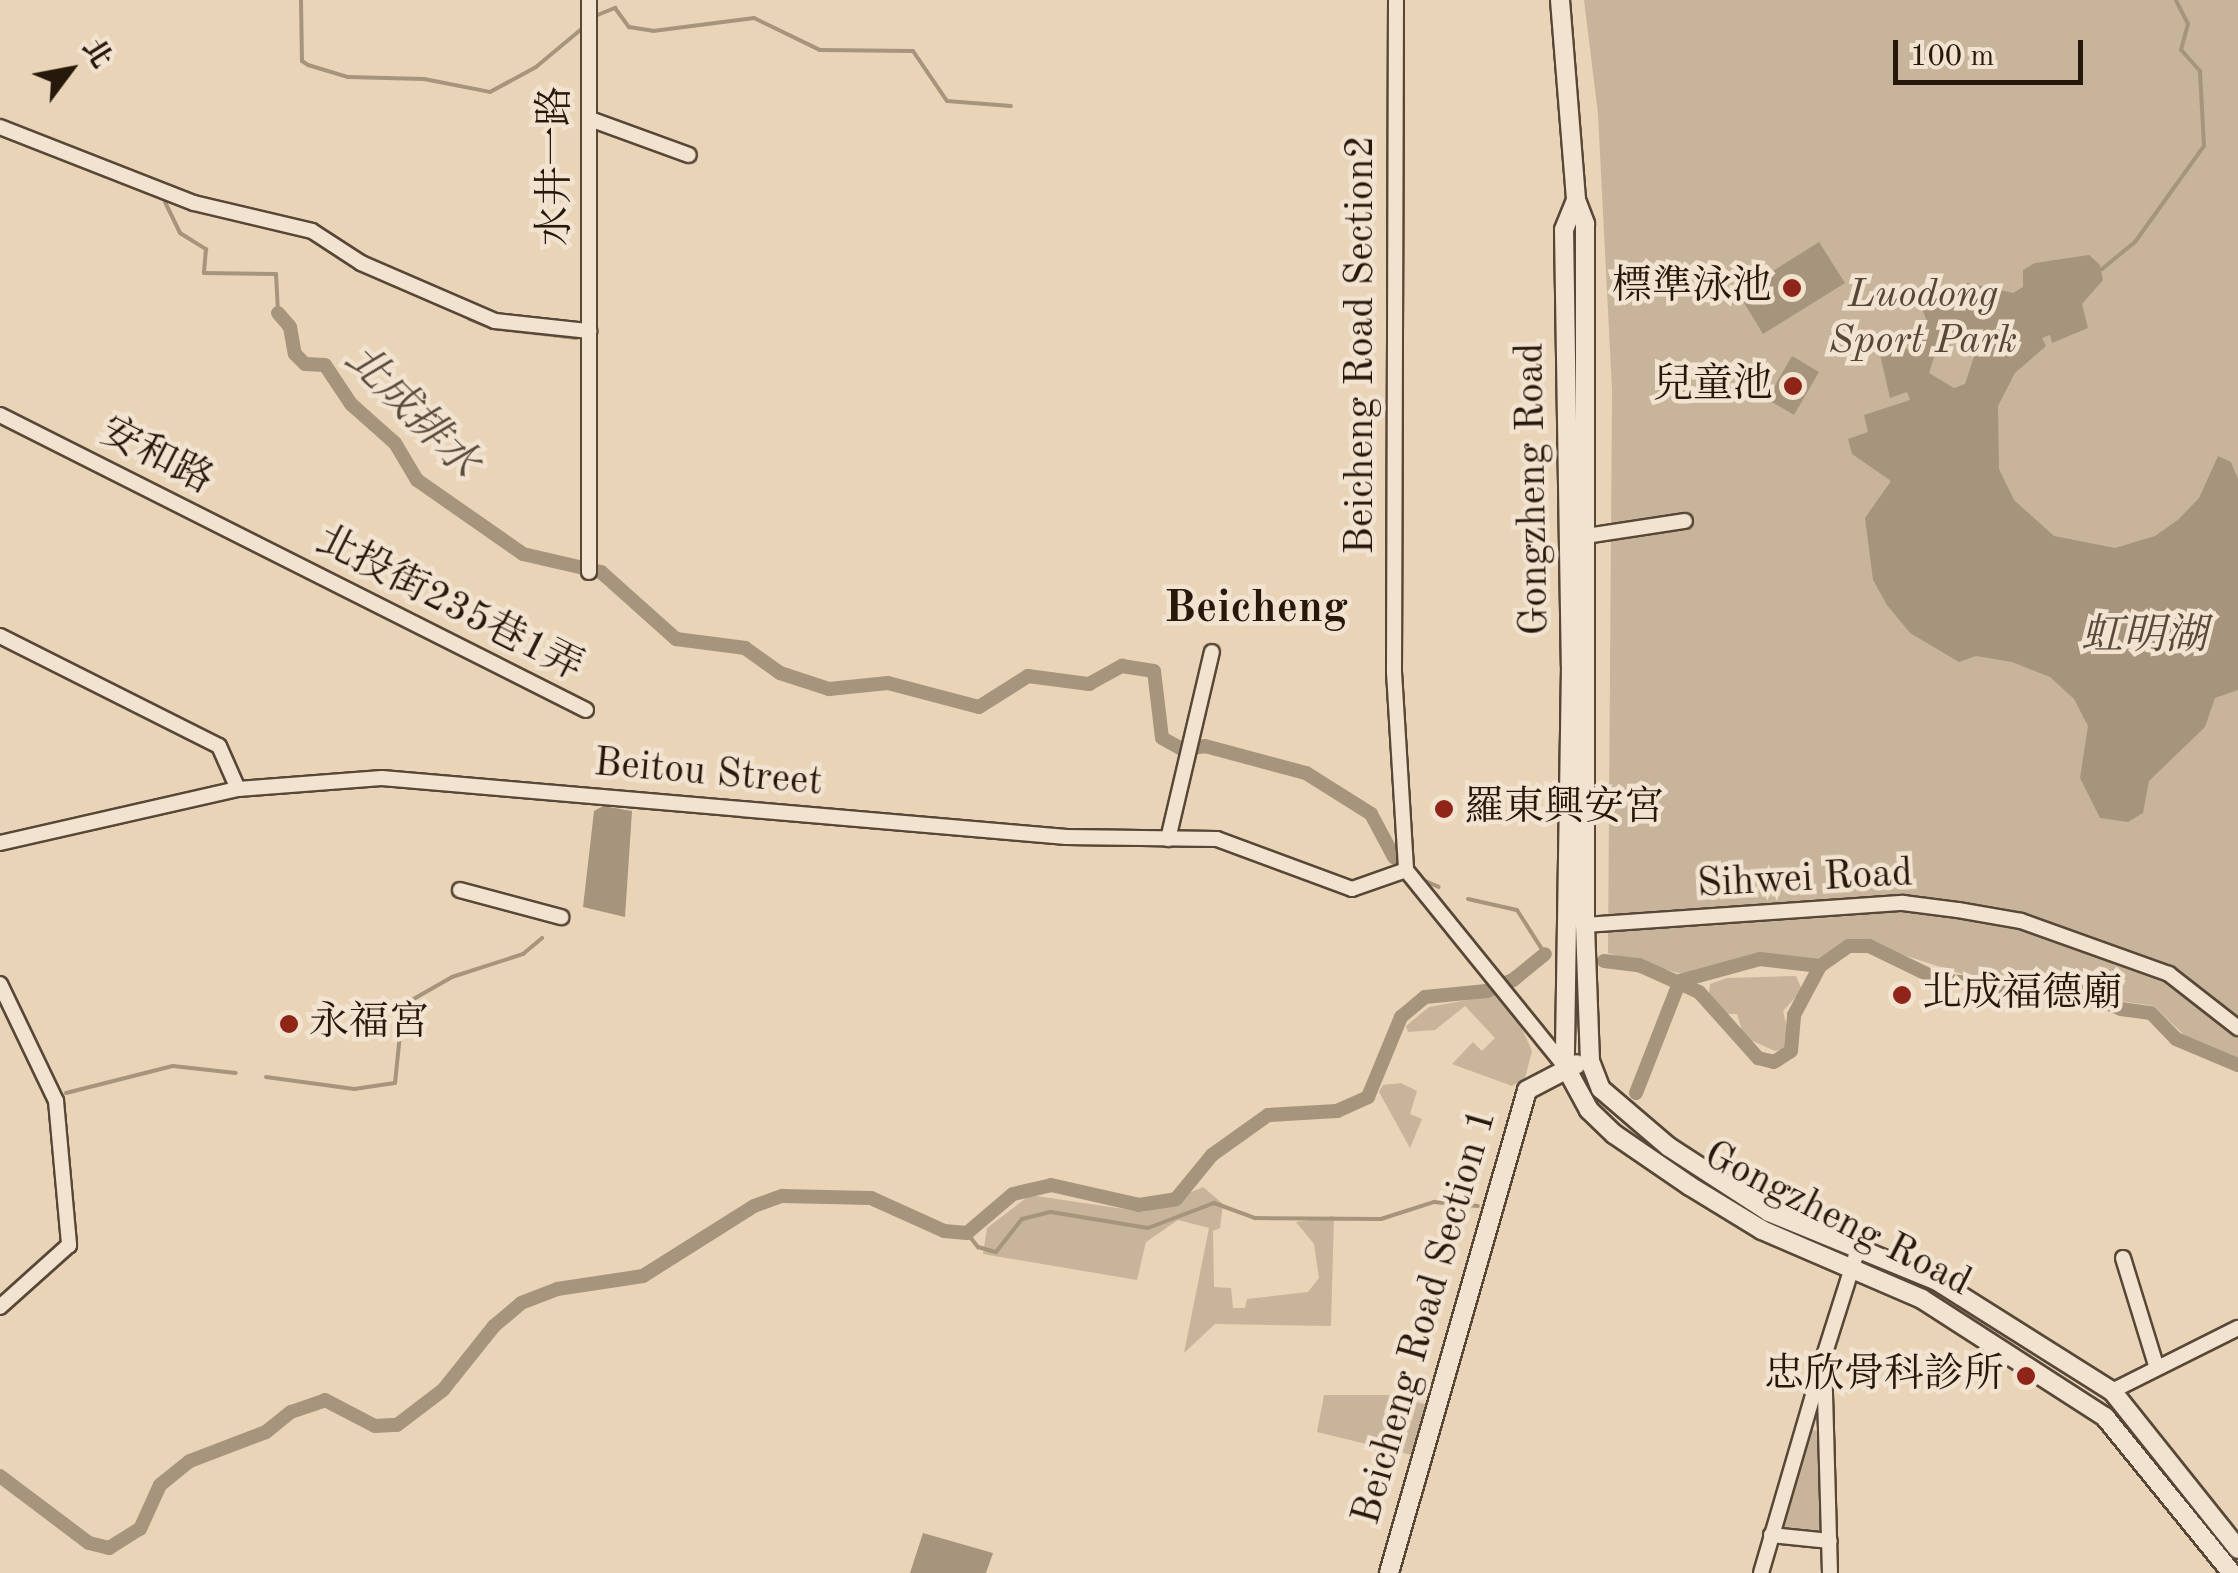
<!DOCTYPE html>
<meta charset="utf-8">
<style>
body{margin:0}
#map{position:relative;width:2238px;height:1573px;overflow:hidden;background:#e9d4b7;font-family:"Old Standard TT","Noto Serif TC",serif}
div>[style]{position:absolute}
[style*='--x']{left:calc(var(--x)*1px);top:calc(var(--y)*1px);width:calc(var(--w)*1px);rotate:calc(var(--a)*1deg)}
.green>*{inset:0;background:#c8b49a}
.water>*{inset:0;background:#a7947d}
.stream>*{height:4px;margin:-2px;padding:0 2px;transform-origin:2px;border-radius:2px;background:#a7947d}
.canal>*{height:14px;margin:-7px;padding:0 7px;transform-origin:7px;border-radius:7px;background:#a7947d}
.roads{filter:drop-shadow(2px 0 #584737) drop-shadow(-2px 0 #584737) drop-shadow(0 2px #584737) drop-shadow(0 -2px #584737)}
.minor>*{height:14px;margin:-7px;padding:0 7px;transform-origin:7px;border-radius:7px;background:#f1e3d0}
.tertiary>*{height:18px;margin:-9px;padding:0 9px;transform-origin:9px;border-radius:9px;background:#f1e3d0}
.dots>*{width:28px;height:28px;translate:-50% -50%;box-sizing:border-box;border:5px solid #f1e3d0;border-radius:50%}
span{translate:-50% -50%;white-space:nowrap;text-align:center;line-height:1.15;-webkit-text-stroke:9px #f1e3d0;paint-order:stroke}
.street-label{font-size:40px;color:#27180c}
.poi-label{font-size:40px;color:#27180c}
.right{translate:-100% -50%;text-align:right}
.left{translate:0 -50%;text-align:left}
.park-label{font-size:40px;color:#574737;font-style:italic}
.water-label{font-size:42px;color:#5a4a39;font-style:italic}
.quarter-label{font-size:45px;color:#27180c;font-weight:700}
.north{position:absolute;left:20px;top:20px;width:100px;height:100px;-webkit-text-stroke:8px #f1e3d0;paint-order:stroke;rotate:58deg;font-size:28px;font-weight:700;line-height:40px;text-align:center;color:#27180c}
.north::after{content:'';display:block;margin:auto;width:35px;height:45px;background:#27180c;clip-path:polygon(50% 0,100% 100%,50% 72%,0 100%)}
.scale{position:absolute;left:1893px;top:40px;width:190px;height:45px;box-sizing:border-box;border:5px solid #27180c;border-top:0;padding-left:12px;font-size:30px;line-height:35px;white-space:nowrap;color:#27180c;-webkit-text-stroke:8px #f1e3d0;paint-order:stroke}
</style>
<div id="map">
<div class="green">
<div style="clip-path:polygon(1584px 0,2238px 0,2238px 1060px,2184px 1035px,2154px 1006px,2100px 998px,2046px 980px,1990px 983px,1854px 939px,1815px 960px,1738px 962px,1692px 977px,1608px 953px,1612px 390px,1598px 114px)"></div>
<div style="clip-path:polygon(1796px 976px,1802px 990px,1783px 1011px,1789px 1036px,1786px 1048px,1775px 1051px,1744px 1037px,1737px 1014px,1726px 1014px,1709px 994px,1710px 984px,1727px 978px)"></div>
<div style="clip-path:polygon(1495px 995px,1520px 1024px,1532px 1051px,1525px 1078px,1512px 1086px,1452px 1064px,1473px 1042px,1482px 1051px,1495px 1038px,1465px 1006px,1435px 1030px,1408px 1032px,1406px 1026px,1429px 1007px)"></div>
<div style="clip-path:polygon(1401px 1083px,1417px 1091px,1410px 1114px,1422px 1119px,1410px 1148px,1379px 1092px,1383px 1085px)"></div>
<div style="clip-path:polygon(1203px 1187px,1223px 1204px,1220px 1228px,1213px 1231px,1214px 1287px,1231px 1288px,1233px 1308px,1245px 1308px,1247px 1299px,1308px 1292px,1319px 1278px,1314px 1244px,1296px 1222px,1334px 1216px,1331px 1326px,1215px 1324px,1184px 1353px,1209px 1228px,1178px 1220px,1146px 1242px,1137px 1280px,983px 1254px,987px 1228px,1030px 1195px,1144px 1212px)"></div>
<div style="clip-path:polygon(1324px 1395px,1391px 1395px,1428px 1405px,1412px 1455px,1317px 1432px)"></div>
<div style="clip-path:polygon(1804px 1429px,1828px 1432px,1830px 1541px,1771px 1535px)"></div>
</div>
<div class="water">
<div style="clip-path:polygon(1819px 242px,1845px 283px,1763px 334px,1738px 293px)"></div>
<div style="clip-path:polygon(evenodd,2089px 255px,2100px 265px,2103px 280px,2082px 304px,2088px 328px,2052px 343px,2050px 335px,2042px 338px,2046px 346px,2015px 373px,1998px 406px,1999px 469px,2014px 500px,2054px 536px,2115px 548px,2155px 536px,2179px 519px,2199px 498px,2218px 456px,2231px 462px,2238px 479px,2238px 690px,2215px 698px,2205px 727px,2149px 781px,2143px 813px,2128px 822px,2100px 818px,2080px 778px,2088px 726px,2074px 699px,2050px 677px,2012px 662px,1976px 656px,1959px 662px,1910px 633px,1887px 605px,1873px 580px,1865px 518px,1891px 481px,1852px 454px,1848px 439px,1868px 432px,1864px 415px,1910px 400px,1907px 392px,1890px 398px,1879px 350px,1898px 345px,1917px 353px,1919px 347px,1898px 338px,1927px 322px,1920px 303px,1968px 283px,2013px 293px,2023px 287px,2023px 270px,2035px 263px,2089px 255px,1962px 330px,1977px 332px,1979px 341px,1965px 384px,1954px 388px,1929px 373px,1935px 354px,1962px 330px)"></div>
<div style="clip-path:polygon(1792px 356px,1819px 372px,1794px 415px,1767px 399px)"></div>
<div style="clip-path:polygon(603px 806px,632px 811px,625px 917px,583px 907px,594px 811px)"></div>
<div style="clip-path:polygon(923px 1533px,993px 1553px,986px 1573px,910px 1573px)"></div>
</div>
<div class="stream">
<div style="--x:301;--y:0;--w:61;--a:89.1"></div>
<div style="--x:302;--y:61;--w:7;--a:34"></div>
<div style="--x:308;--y:65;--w:42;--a:16.7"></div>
<div style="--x:348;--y:77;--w:76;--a:1.5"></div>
<div style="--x:424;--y:79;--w:67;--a:11.1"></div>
<div style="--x:490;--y:92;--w:52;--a:-28.5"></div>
<div style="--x:536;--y:67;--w:64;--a:-39.9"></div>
<div style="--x:595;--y:16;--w:22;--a:-22"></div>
<div style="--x:615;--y:8;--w:24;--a:54"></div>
<div style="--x:629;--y:27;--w:24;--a:9"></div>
<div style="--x:653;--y:31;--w:102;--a:-7.3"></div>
<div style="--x:754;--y:18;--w:73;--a:25.9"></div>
<div style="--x:820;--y:50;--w:93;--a:0.6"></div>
<div style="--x:913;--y:51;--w:60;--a:55.8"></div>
<div style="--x:947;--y:101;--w:64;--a:4.5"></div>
<div style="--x:165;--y:202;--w:34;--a:64"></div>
<div style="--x:180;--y:233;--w:31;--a:32"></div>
<div style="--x:206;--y:249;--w:24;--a:95"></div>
<div style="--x:204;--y:273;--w:72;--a:0.8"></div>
<div style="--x:276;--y:274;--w:39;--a:87"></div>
<div style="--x:2102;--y:269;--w:43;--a:-39.3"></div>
<div style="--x:2135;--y:242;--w:118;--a:-54.3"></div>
<div style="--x:2204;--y:146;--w:75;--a:-93.1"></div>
<div style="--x:2200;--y:71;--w:28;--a:-132"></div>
<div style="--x:2181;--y:50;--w:27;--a:-75"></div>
<div style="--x:2188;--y:24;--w:27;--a:-117"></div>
<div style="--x:469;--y:319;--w:24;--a:22"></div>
<div style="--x:491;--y:328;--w:86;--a:6.7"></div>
<div style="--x:1423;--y:880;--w:17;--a:24"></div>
<div style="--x:1468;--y:899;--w:50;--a:12.7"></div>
<div style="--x:1517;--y:910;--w:52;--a:57.5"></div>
<div style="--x:266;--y:1077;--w:89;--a:7.8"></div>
<div style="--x:354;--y:1089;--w:41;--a:-8.3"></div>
<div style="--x:395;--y:1083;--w:78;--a:-84.1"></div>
<div style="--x:403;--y:1005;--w:56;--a:-29.7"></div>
<div style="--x:452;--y:977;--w:75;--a:-17.9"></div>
<div style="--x:523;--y:954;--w:25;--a:-40"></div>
<div style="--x:66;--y:1093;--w:110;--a:-14.2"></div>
<div style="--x:173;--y:1066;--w:63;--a:6.3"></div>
<div style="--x:967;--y:1233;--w:18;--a:52"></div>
<div style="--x:978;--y:1247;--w:19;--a:16"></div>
<div style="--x:996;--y:1252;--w:42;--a:-51.8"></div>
<div style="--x:1022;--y:1219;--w:30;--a:-14"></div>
<div style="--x:1051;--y:1212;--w:98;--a:9.4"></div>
<div style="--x:1148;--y:1228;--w:71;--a:-20.7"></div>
<div style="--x:1214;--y:1203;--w:44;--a:20.1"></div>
<div style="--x:1255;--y:1218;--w:126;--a:0.5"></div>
<div style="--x:1381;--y:1219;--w:56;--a:-17.8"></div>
<div style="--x:1434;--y:1202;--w:44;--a:5.2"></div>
</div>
<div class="canal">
<div style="--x:278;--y:313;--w:18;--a:49"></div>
<div style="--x:290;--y:327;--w:27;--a:80"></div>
<div style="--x:295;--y:354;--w:14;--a:45"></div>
<div style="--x:305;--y:364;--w:20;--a:3"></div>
<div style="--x:325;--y:365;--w:47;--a:56.3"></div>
<div style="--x:351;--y:404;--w:59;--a:41.6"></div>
<div style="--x:395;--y:443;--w:43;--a:59.3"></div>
<div style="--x:417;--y:480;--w:129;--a:34.9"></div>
<div style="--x:523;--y:554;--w:80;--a:13"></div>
<div style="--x:601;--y:572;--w:101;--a:41.8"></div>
<div style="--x:676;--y:639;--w:70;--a:7.4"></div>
<div style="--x:745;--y:648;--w:43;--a:35.5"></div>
<div style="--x:780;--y:673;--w:52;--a:18.1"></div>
<div style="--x:829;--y:689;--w:59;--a:-5.8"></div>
<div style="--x:888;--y:683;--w:94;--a:14.8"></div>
<div style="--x:979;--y:707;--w:58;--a:-32.3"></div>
<div style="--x:1028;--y:676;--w:62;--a:7.5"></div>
<div style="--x:1089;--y:684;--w:38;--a:-29"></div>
<div style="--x:1122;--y:666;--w:32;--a:9"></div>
<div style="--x:1154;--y:671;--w:67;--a:83.2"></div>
<div style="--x:1162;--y:738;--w:23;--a:29"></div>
<div style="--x:1182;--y:749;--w:23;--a:-7"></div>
<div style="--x:1205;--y:746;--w:105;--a:15"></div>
<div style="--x:1306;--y:773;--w:77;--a:32.2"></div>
<div style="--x:1371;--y:814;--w:49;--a:61.9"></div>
<div style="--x:1604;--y:961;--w:35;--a:7"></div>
<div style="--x:1639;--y:965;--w:66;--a:24.2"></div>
<div style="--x:1699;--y:992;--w:89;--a:48.2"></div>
<div style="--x:1758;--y:1058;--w:16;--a:14"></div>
<div style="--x:1774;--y:1062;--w:20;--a:-33"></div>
<div style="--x:1791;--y:1051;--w:36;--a:-85"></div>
<div style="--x:1794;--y:1015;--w:55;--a:-62"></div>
<div style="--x:1820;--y:966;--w:35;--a:-35"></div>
<div style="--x:1849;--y:946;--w:20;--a:0"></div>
<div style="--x:1869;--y:946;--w:78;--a:25.9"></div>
<div style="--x:1939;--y:980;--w:61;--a:5.6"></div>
<div style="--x:2000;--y:986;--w:53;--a:-7.5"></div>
<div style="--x:2053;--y:979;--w:74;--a:23.8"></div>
<div style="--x:2121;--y:1009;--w:30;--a:8"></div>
<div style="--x:2151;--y:1013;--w:36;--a:46"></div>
<div style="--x:2176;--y:1039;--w:67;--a:22.8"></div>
<div style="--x:1636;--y:1093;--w:120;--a:-68.6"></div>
<div style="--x:1680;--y:981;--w:83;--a:-15.4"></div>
<div style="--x:1760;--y:959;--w:60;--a:6.7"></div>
<div style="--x:0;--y:1476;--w:111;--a:37"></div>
<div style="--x:89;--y:1543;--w:21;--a:14"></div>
<div style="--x:109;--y:1548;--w:36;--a:-32"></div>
<div style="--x:140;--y:1529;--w:48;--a:-65.6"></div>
<div style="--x:160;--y:1485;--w:38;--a:-39"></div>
<div style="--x:190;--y:1461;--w:81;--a:-20.9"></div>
<div style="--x:266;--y:1432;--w:32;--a:-39"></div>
<div style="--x:291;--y:1412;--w:36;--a:-19"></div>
<div style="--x:325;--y:1400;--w:56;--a:27.5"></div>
<div style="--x:375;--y:1426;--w:22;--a:-3"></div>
<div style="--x:397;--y:1425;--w:58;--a:-37.3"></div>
<div style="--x:443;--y:1390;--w:82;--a:-51.4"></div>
<div style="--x:494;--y:1326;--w:35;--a:-40"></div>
<div style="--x:521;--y:1303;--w:39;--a:-21"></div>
<div style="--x:557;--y:1289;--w:87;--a:-8.6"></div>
<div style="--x:643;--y:1276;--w:131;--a:-32.2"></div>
<div style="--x:754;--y:1206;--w:30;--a:-20"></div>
<div style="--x:782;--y:1196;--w:89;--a:1.3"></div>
<div style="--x:871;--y:1198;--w:80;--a:24.3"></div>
<div style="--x:944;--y:1231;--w:23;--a:5"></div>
<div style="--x:967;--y:1233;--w:60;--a:-40.3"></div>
<div style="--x:1013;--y:1194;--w:39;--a:-13"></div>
<div style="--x:1051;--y:1185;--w:90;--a:12.8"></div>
<div style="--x:1139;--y:1205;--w:37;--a:-9"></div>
<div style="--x:1176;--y:1199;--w:57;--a:-50.7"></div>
<div style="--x:1212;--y:1155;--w:69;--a:-35.5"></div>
<div style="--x:1268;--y:1115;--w:69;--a:-3.3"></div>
<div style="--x:1337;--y:1111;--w:34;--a:-24"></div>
<div style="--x:1368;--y:1097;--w:87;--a:-67.6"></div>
<div style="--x:1401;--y:1017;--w:31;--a:-40"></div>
<div style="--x:1425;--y:997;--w:62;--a:-5.5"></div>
<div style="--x:1487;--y:991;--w:28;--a:-23"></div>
<div style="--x:1513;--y:980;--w:41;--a:-39.1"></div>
</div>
<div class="roads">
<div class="minor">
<div style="--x:589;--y:0;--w:572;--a:90"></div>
<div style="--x:1396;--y:0;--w:672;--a:90.17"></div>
<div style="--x:1394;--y:672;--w:198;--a:86.5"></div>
<div style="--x:1406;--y:870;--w:252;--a:51"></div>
<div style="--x:590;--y:119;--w:105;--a:20"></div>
<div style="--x:0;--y:127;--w:208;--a:21.4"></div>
<div style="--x:194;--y:203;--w:121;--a:13.3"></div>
<div style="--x:312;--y:231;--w:59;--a:33.1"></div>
<div style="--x:361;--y:263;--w:146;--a:23.4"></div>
<div style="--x:495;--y:321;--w:95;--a:6.1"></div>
<div style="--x:0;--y:415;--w:656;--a:26.72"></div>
<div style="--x:1579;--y:537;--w:107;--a:-8.6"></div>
<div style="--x:0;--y:636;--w:245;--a:26.7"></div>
<div style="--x:219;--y:746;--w:47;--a:66.2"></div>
<div style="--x:1168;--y:839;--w:192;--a:-76.8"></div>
<div style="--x:0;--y:843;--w:244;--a:-12.8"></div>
<div style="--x:238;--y:789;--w:144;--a:-4.4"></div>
<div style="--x:382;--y:778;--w:687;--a:4.93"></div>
<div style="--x:1066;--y:837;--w:151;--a:0.8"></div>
<div style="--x:1217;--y:839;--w:144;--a:20.3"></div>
<div style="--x:1352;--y:889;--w:57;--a:-19.4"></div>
<div style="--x:460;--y:890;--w:105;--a:15"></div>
<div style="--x:1585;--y:925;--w:319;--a:-4"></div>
<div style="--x:1903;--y:903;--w:55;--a:7.3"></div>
<div style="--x:1958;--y:910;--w:64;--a:9.9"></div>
<div style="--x:2021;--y:921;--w:157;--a:19.7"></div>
<div style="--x:2169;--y:974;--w:88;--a:38"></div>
<div style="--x:0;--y:984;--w:130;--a:64.4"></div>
<div style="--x:56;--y:1101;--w:145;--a:84.8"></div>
<div style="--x:69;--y:1245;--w:93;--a:138.1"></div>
<div style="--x:2123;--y:1258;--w:112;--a:72.9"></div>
<div style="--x:2112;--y:1391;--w:141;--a:-26.6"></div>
<div style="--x:1771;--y:1535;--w:59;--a:5.8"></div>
<div style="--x:1761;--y:1573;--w:210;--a:-73.7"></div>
<div style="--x:1830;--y:1573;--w:217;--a:-91.6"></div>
<div style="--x:1824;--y:1356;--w:112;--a:-72.4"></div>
</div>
<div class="tertiary">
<div style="--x:1560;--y:0;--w:201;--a:85.4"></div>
<div style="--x:1576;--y:200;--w:26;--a:69"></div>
<div style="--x:1585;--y:224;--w:701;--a:90"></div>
<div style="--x:1585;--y:925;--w:136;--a:87.9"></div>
<div style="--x:1590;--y:1061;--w:30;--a:69"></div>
<div style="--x:1601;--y:1089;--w:89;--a:40.5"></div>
<div style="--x:1669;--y:1147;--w:119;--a:33"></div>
<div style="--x:1769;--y:1212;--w:182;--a:22.3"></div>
<div style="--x:1937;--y:1281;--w:207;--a:32.2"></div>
<div style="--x:2112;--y:1391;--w:202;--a:51.4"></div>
<div style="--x:1576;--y:200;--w:32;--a:112"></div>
<div style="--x:1564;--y:230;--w:437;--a:89.1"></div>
<div style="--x:1571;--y:667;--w:399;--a:90.9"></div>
<div style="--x:1565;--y:1066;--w:50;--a:61.4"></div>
<div style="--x:1589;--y:1110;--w:35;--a:44"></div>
<div style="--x:1614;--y:1134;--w:92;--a:34.4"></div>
<div style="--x:1690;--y:1186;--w:84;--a:31.4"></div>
<div style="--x:1762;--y:1230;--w:174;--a:23.3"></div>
<div style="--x:1922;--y:1299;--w:218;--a:32.8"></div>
<div style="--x:2105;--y:1417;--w:201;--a:50.9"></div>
<div style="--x:1389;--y:1573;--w:502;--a:-74.05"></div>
<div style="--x:1527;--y:1090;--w:56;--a:-27.5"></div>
</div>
</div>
<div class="dots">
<div style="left:1792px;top:288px;background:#8f2418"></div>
<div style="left:1793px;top:386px;background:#8f2418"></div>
<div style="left:1444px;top:809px;background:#8f2418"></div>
<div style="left:1902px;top:995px;background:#8f2418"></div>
<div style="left:289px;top:1024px;background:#8f2418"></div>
<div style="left:2026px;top:1376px;background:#8f2418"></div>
</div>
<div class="street-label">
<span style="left:557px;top:166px;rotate:-90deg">水井一路</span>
<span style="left:1362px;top:345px;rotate:-90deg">Beicheng Road Section2</span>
<span style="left:156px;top:457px;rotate:27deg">安和路</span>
<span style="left:1534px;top:489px;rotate:-91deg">Gongzheng Road</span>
<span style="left:449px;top:605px;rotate:27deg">北投街235巷1弄</span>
<span style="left:708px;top:774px;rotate:5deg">Beitou Street</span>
<span style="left:1805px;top:880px;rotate:-3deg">Sihwei Road</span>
<span style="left:1837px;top:1220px;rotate:27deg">Gongzheng Road</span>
<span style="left:1426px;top:1317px;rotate:-74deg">Beicheng Road Section 1</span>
</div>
<div class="poi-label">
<span class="right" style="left:1772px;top:288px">標準泳池</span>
<span class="right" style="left:1773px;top:386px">兒童池</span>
<span class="left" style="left:1464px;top:809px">羅東興安宮</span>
<span class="left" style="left:1922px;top:995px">北成福德廟</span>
<span class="left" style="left:309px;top:1024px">永福宮</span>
<span class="right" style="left:2004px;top:1376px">忠欣骨科診所</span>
</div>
<div class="park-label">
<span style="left:1923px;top:319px">Luodong<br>Sport Park</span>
</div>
<div class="water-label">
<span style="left:411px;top:412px;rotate:45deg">北成排水</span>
<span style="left:2144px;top:637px">虹明湖</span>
</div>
<div class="quarter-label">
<span style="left:1256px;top:610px">Beicheng</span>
</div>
<div class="north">北</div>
<div class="scale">100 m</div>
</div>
